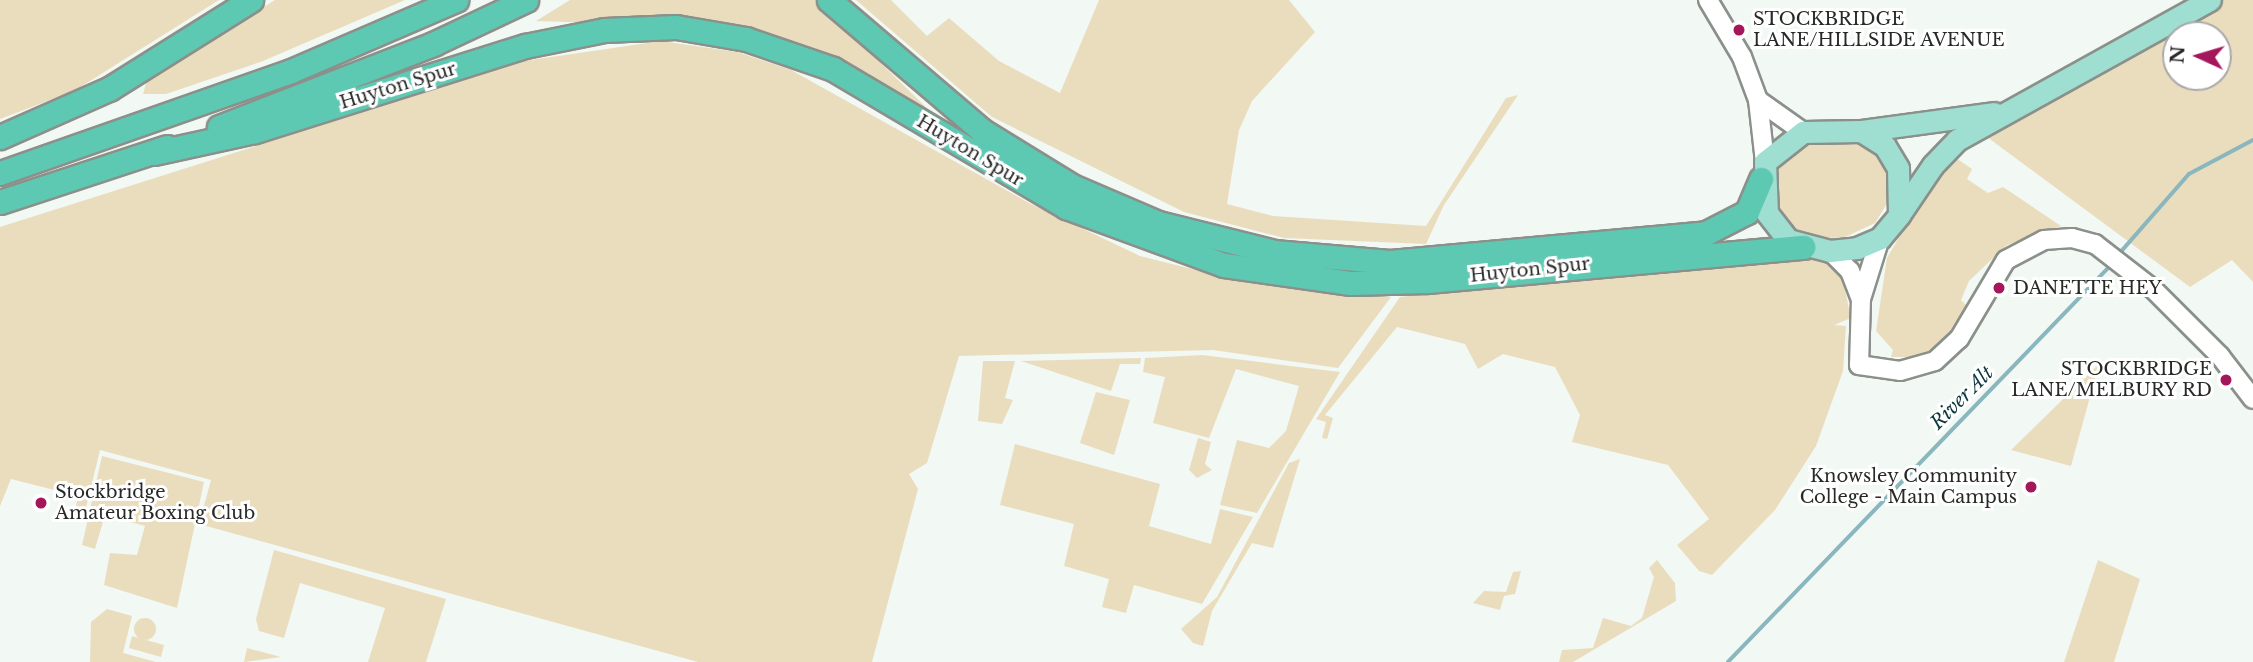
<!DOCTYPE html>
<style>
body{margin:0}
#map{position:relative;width:2253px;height:662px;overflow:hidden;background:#f2f8f3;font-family:"Libre Baskerville",serif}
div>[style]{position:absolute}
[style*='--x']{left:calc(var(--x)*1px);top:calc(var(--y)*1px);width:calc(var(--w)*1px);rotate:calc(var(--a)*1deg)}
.green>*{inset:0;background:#eaddbe}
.round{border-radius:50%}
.stream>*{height:3.5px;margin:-1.75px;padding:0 1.75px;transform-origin:1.75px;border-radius:1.75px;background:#8ab7be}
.roads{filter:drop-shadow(2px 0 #8b908b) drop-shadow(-2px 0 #8b908b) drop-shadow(0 2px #8b908b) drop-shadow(0 -2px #8b908b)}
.secondary>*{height:18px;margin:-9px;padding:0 9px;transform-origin:9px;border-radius:9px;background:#fff}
.primary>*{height:21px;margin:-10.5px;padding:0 10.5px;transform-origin:10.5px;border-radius:10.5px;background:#9edfd1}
.motorway>*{height:23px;margin:-11.5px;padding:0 11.5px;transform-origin:11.5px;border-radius:11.5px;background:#5ec9b3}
.dots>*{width:19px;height:19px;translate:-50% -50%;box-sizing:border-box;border:4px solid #fff;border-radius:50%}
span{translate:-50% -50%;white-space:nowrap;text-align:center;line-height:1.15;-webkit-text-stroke:6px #fff;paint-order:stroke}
.poi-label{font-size:18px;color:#272927}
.left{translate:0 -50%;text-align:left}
.right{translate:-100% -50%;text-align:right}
.street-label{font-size:18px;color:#272927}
.water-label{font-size:19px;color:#0b373d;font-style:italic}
.north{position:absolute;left:2162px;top:21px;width:70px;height:70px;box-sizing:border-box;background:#fff;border:2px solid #a9a9a9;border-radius:50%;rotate:274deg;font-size:19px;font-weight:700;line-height:28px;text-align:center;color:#272927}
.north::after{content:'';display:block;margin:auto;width:24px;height:32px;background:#a5175b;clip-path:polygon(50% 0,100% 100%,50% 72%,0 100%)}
</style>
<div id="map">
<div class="green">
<div style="clip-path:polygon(0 0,219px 0,74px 91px,0 119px)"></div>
<div style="clip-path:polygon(275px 0,405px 0,263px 61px,166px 94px,143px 94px,147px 80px)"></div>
<div style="clip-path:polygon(570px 0,816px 0,935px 116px,855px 69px,750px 28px,536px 21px)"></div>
<div style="clip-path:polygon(856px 0,891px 0,927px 36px,949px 18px,999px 61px,1060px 93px,1099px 0,1289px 0,1315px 32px,1252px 101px,1239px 130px,1227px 204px,1273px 216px,1426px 226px,1506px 98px,1518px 95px,1444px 205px,1426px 244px,1284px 238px,1184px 212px,992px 117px)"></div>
<div style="clip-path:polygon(evenodd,2219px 0,2253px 0,2253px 282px,2232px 260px,2190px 287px,1987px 137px,2219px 0,2176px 35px,2218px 35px,2218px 77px,2176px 77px,2176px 35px)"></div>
<div style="clip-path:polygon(661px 41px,737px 52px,791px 70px,1031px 204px,1140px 256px,1244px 282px,1391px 297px,1338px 368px,1213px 350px,959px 356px,927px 463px,909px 474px,918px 489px,872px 662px,698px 662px,199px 524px,211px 480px,100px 450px,85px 512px,75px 510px,78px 496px,11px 479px,0 506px,0 227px,524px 61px)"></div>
<div style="clip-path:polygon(1799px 140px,1857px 140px,1875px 151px,1889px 177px,1888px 202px,1875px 223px,1843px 238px,1809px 237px,1786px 227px,1774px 212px,1768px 175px)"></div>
<div style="clip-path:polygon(1956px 158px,1972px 169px,1967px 179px,1988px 193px,2003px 187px,2061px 226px,2007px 245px,1969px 281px,1961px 300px,1967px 306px,1940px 345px,1915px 357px,1891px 357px,1893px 350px,1876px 331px,1887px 258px,1924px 194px)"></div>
<div style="clip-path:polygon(1753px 254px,1827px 261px,1842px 276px,1851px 318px,1834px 325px,1846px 326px,1843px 371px,1816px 446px,1775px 510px,1712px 575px,1699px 571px,1677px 545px,1709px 519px,1668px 465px,1572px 442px,1580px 415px,1555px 367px,1503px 354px,1478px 369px,1465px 344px,1397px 327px,1325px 415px,1333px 418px,1327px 439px,1322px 438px,1326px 422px,1316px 419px,1400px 297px)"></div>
<div style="clip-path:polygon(1202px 355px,1340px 372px,1257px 513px,1220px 505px,1237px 440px,1269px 448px,1286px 431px,1299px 386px,1236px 369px,1209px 438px,1153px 423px,1165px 377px,1143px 372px,1145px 358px)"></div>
<div style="clip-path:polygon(1141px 358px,1140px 364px,1120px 364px,1111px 391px,1021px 361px)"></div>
<div style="clip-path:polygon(983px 361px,1015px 361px,1005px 398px,1013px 400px,1002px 424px,978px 421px)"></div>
<div style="clip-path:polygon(2099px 364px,2071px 466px,2011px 450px)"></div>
<div style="clip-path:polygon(1096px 392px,1130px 400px,1114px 455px,1080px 443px)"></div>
<div style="clip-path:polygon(1198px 438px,1211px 442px,1205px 464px,1212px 470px,1197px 478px,1189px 470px)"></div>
<div style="clip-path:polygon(1015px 444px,1160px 484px,1149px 526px,1211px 544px,1220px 509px,1253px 517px,1202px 604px,1134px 585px,1126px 613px,1102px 607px,1109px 579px,1064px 566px,1074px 524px,1000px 505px)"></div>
<div style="clip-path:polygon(102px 456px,204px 482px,177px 608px,104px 585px,110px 553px,137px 555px,145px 526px,105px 515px,95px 549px,82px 545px)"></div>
<div style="clip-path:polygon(1300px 459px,1273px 548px,1252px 543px,1212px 611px,1203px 646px,1193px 643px,1181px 629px,1217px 597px,1289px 463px)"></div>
<div style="clip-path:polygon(274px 550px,446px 599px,426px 662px,368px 662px,385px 608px,300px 583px,284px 638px,259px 631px,256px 619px)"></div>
<div style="clip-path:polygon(1657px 560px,1675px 583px,1676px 601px,1573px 662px,1559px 662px,1562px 650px,1593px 648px,1603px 618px,1631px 626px,1642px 618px,1654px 577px,1649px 568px)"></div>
<div style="clip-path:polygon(2098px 560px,2140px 579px,2114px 662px,2064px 662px)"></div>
<div style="clip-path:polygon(1521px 571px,1515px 594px,1504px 596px,1500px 610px,1473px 603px,1484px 591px,1506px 592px,1513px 572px)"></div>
<div style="clip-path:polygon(107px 609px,132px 616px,123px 653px,156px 662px,90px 662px,91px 622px)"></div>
<div class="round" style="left:134px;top:618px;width:22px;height:22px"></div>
<div style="clip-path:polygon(132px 636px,164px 645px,161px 657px,129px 648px)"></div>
<div style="clip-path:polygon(247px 648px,281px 657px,244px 662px)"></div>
</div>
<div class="stream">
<div style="--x:2119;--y:254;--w:106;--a:-48.8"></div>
<div style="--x:2189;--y:174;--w:72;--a:-28"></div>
<div style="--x:1728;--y:662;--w:554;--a:-46.02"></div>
</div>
<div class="roads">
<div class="secondary">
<div style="--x:1708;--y:0;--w:66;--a:59.2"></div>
<div style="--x:1742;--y:57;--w:46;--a:69.6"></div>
<div style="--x:1758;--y:100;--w:62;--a:83.6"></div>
<div style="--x:1758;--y:100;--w:55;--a:35.4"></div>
<div style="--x:1830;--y:251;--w:28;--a:45"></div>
<div style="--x:1850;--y:271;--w:30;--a:69"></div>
<div style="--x:1861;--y:299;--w:66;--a:91.7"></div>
<div style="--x:1859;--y:365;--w:41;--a:8.3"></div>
<div style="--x:1900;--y:371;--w:36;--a:-16"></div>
<div style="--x:1935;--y:361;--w:33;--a:-43"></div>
<div style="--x:1959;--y:339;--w:92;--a:-59.3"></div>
<div style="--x:2006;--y:260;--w:43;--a:-27.8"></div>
<div style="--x:2044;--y:240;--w:28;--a:-4"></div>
<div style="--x:2072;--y:238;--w:24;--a:15"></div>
<div style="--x:2095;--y:244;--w:73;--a:37.8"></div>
<div style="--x:2153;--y:289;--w:95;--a:45"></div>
<div style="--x:2220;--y:356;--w:54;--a:52.5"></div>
<div style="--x:1861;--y:299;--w:64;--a:-72.7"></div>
</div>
<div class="primary">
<div style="--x:1861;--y:131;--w:134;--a:-7.7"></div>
<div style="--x:1899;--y:215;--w:47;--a:-91.2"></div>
<div style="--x:1898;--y:168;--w:26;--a:-121"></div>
<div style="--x:1885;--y:146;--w:28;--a:-148"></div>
<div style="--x:1861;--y:131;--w:58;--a:179"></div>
<div style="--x:1803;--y:132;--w:48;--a:141.7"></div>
<div style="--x:1765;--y:162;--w:51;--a:87.8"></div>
<div style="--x:1767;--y:213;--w:34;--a:52"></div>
<div style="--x:1788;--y:240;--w:43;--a:14.7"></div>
<div style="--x:1830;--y:251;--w:27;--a:-6"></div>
<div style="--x:1857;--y:248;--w:25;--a:-23"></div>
<div style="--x:1880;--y:238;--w:30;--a:-50"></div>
<div style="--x:1899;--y:215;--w:60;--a:-55.8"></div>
<div style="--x:1933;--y:165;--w:35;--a:-46"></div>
<div style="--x:1957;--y:140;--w:289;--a:-29"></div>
</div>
<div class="motorway">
<div style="--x:829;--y:0;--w:200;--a:40.5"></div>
<div style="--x:981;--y:130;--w:107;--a:31.6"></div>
<div style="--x:1072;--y:186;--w:94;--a:23.3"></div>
<div style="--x:1158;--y:223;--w:120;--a:14"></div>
<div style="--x:1274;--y:252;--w:116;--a:4.9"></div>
<div style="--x:1390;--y:262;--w:317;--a:-5.2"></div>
<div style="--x:1706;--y:233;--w:46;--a:-27.1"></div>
<div style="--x:1747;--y:212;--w:36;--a:-67"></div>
<div style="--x:219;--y:127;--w:230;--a:-21.2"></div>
<div style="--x:433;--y:44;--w:103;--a:-25.3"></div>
<div style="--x:0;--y:137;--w:119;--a:-23.8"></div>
<div style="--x:109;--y:89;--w:168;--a:-32.1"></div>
<div style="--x:154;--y:153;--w:103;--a:-12.3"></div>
<div style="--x:255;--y:131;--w:283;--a:-17.5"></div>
<div style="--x:525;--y:46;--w:81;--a:-11.4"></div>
<div style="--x:604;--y:30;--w:72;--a:-2.4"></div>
<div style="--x:676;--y:27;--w:71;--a:9.7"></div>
<div style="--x:746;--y:39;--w:92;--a:19"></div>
<div style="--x:833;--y:69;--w:271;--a:30.6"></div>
<div style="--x:1066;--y:207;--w:168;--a:20.2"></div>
<div style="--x:1224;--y:265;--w:128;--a:8.1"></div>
<div style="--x:1351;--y:283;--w:77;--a:-1.5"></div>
<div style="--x:1428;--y:281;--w:377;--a:-5.2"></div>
<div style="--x:0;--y:173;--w:308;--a:-19.3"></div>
<div style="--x:291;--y:71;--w:180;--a:-23.3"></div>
<div style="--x:0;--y:202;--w:176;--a:-18.2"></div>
</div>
</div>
<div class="dots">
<div style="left:1739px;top:30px;background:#a5175b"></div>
<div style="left:1999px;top:288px;background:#a5175b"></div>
<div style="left:2226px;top:380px;background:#a5175b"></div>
<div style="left:2031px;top:487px;background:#a5175b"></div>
<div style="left:41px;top:503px;background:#a5175b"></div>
</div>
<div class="poi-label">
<span class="left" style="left:1753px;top:30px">STOCKBRIDGE<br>LANE/HILLSIDE AVENUE</span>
<span class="left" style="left:2013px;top:288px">DANETTE HEY</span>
<span class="right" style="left:2212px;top:380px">STOCKBRIDGE<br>LANE/MELBURY RD</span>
<span class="right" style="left:2017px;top:487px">Knowsley Community<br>College - Main Campus</span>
<span class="left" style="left:55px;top:503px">Stockbridge<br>Amateur Boxing Club</span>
</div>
<div class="street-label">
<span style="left:398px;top:86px;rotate:-17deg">Huyton Spur</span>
<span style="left:970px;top:151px;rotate:31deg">Huyton Spur</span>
<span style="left:1530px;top:270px;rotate:-6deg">Huyton Spur</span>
</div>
<div class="water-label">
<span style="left:1962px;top:398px;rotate:-45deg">River Alt</span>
</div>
<div class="north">N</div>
</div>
